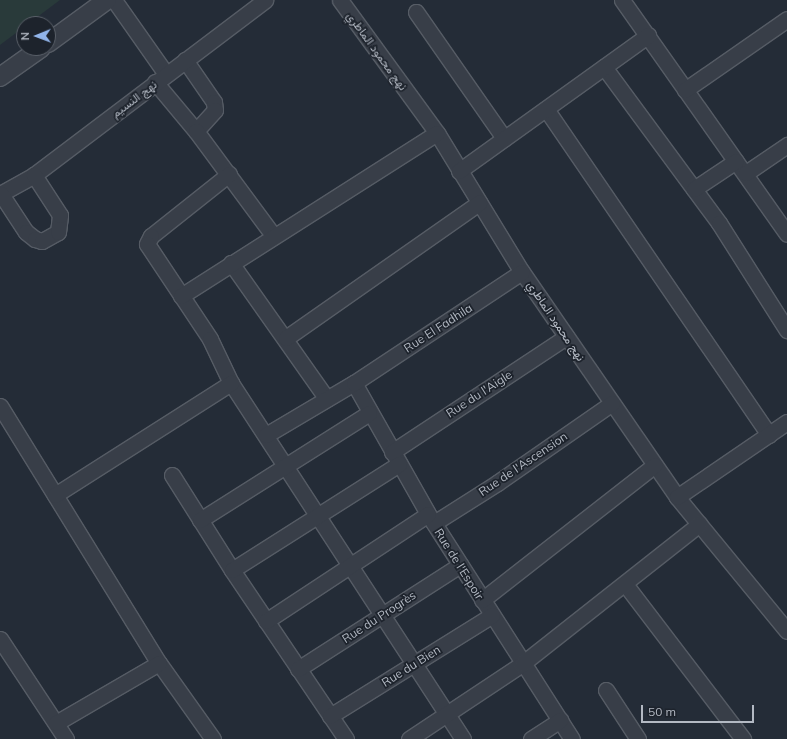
<!DOCTYPE html>
<meta charset="utf-8">
<style>
body{margin:0}
#map{position:relative;width:787px;height:739px;overflow:hidden;background:#242c37;font-family:Mulish,Vazirmatn,sans-serif}
div>[style]{position:absolute}
[style*='--x']{left:calc(var(--x)*1px);top:calc(var(--y)*1px);width:calc(var(--w)*1px);rotate:calc(var(--a)*1deg)}
.green>*{inset:0;background:#293a3a}
.roads{filter:drop-shadow(1px 0 #565c65) drop-shadow(-1px 0 #565c65) drop-shadow(0 1px #565c65) drop-shadow(0 -1px #565c65)}
.minor>*{height:15px;margin:-7.5px;padding:0 7.5px;transform-origin:7.5px;border-radius:7.5px;background:#383e48}
.tertiary>*{height:18px;margin:-9px;padding:0 9px;transform-origin:9px;border-radius:9px;background:#383e48}
span{translate:-50% -50%;white-space:nowrap;text-align:center;line-height:1.15;-webkit-text-stroke:3.5px #1d232c;paint-order:stroke}
.street-label{font-size:12px;color:#b3b9c3}
.north{position:absolute;left:16px;top:16px;width:40px;height:40px;box-sizing:border-box;background:#1d232c;border:1px solid #595f68;border-radius:50%;rotate:269deg;font-size:11px;font-weight:700;line-height:16px;text-align:center;color:#b3b9c3}
.north::after{content:'';display:block;margin:auto;width:14px;height:18px;background:#91b4ea;clip-path:polygon(50% 0,100% 100%,50% 72%,0 100%)}
.scale{position:absolute;left:641px;top:705px;width:113px;height:18px;box-sizing:border-box;border:2px solid #b3b9c3;border-top:0;padding-left:5px;font-size:12px;line-height:14px;white-space:nowrap;color:#b3b9c3;-webkit-text-stroke:3px #1d232c;paint-order:stroke}
</style>
<div id="map">
<div class="green">
<div style="clip-path:polygon(0 0,60px 0,28px 24px,24px 24px,24px 27px,0 45px)"></div>
</div>
<div class="roads">
<div class="minor">
<div style="--x:114;--y:0;--w:90;--a:54.9"></div>
<div style="--x:340;--y:0;--w:165;--a:53.9"></div>
<div style="--x:437;--y:133;--w:163;--a:58.6"></div>
<div style="--x:522;--y:272;--w:273;--a:55.4"></div>
<div style="--x:677;--y:497;--w:173;--a:50.6"></div>
<div style="--x:622;--y:0;--w:286;--a:54.8"></div>
<div style="--x:416;--y:12;--w:154;--a:55.1"></div>
<div style="--x:185;--y:60;--w:51;--a:55.4"></div>
<div style="--x:214;--y:102;--w:8;--a:83"></div>
<div style="--x:215;--y:110;--w:28;--a:132"></div>
<div style="--x:604;--y:67;--w:194;--a:53.6"></div>
<div style="--x:719;--y:223;--w:127;--a:57.6"></div>
<div style="--x:155;--y:82;--w:64;--a:50.1"></div>
<div style="--x:196;--y:131;--w:129;--a:53.5"></div>
<div style="--x:685;--y:90;--w:124;--a:-34.8"></div>
<div style="--x:546;--y:109;--w:395;--a:55.6"></div>
<div style="--x:459;--y:171;--w:233;--a:-35.7"></div>
<div style="--x:746;--y:173;--w:50;--a:-34.3"></div>
<div style="--x:229;--y:174;--w:100;--a:141.5"></div>
<div style="--x:151;--y:236;--w:9;--a:117"></div>
<div style="--x:147;--y:244;--w:114;--a:56.4"></div>
<div style="--x:210;--y:339;--w:49;--a:64.5"></div>
<div style="--x:231;--y:383;--w:425;--a:56.9"></div>
<div style="--x:694;--y:189;--w:50;--a:-33.7"></div>
<div style="--x:0;--y:194;--w:39;--a:-29"></div>
<div style="--x:34;--y:175;--w:290;--a:-37.1"></div>
<div style="--x:1;--y:194;--w:45;--a:56.7"></div>
<div style="--x:26;--y:232;--w:11;--a:38"></div>
<div style="--x:35;--y:239;--w:7;--a:16"></div>
<div style="--x:42;--y:241;--w:18;--a:-29"></div>
<div style="--x:58;--y:232;--w:17;--a:-83"></div>
<div style="--x:60;--y:215;--w:48;--a:-123"></div>
<div style="--x:231;--y:263;--w:166;--a:54.8"></div>
<div style="--x:181;--y:296;--w:303;--a:-32.5"></div>
<div style="--x:286;--y:338;--w:236;--a:-35"></div>
<div style="--x:354;--y:383;--w:150;--a:60.5"></div>
<div style="--x:428;--y:514;--w:267;--a:57.4"></div>
<div style="--x:0;--y:406;--w:302;--a:58.3"></div>
<div style="--x:159;--y:663;--w:93;--a:54.6"></div>
<div style="--x:266;--y:435;--w:102;--a:-30.6"></div>
<div style="--x:354;--y:383;--w:201;--a:-33.5"></div>
<div style="--x:392;--y:452;--w:209;--a:-33.5"></div>
<div style="--x:172;--y:475;--w:112;--a:57.7"></div>
<div style="--x:232;--y:570;--w:204;--a:56"></div>
<div style="--x:55;--y:495;--w:209;--a:-32.5"></div>
<div style="--x:677;--y:497;--w:133;--a:-34.3"></div>
<div style="--x:200;--y:520;--w:200;--a:-32.3"></div>
<div style="--x:434;--y:523;--w:75;--a:-32.4"></div>
<div style="--x:497;--y:483;--w:140;--a:-34.8"></div>
<div style="--x:232;--y:570;--w:198;--a:-32.4"></div>
<div style="--x:625;--y:584;--w:195;--a:52.7"></div>
<div style="--x:482;--y:600;--w:219;--a:-38"></div>
<div style="--x:266;--y:621;--w:194;--a:-33.4"></div>
<div style="--x:0;--y:639;--w:120;--a:56.6"></div>
<div style="--x:298;--y:669;--w:193;--a:-32.7"></div>
<div style="--x:606;--y:690;--w:59;--a:56.9"></div>
<div style="--x:330;--y:716;--w:191;--a:-31.9"></div>
<div style="--x:56;--y:723;--w:119;--a:-30.2"></div>
<div style="--x:409;--y:739;--w:136;--a:-33.6"></div>
<div style="--x:522;--y:664;--w:226;--a:-38.3"></div>
<div style="--x:531;--y:739;--w:35;--a:-33"></div>
</div>
<div class="tertiary">
<div style="--x:48;--y:43;--w:73;--a:-36.1"></div>
<div style="--x:0;--y:77;--w:50;--a:-35.3"></div>
</div>
</div>
<div class="street-label">
<span style="left:377px;top:51px;rotate:54deg">نهج محمود الماطري</span>
<span style="left:134px;top:99px;rotate:-37deg">نهج النسيم</span>
<span style="left:556px;top:321px;rotate:56deg">نهج محمود الماطري</span>
<span style="left:438px;top:328px;rotate:-33deg">Rue El Fadhila</span>
<span style="left:479px;top:394px;rotate:-33deg">Rue du l'Aigle</span>
<span style="left:523px;top:464px;rotate:-34deg">Rue de l'Ascension</span>
<span style="left:459px;top:564px;rotate:58deg">Rue de l'Espoir</span>
<span style="left:379px;top:617px;rotate:-33deg">Rue du Progrès</span>
<span style="left:411px;top:666px;rotate:-32deg">Rue du Bien</span>
</div>
<div class="north">N</div>
<div class="scale">50 m</div>
</div>
